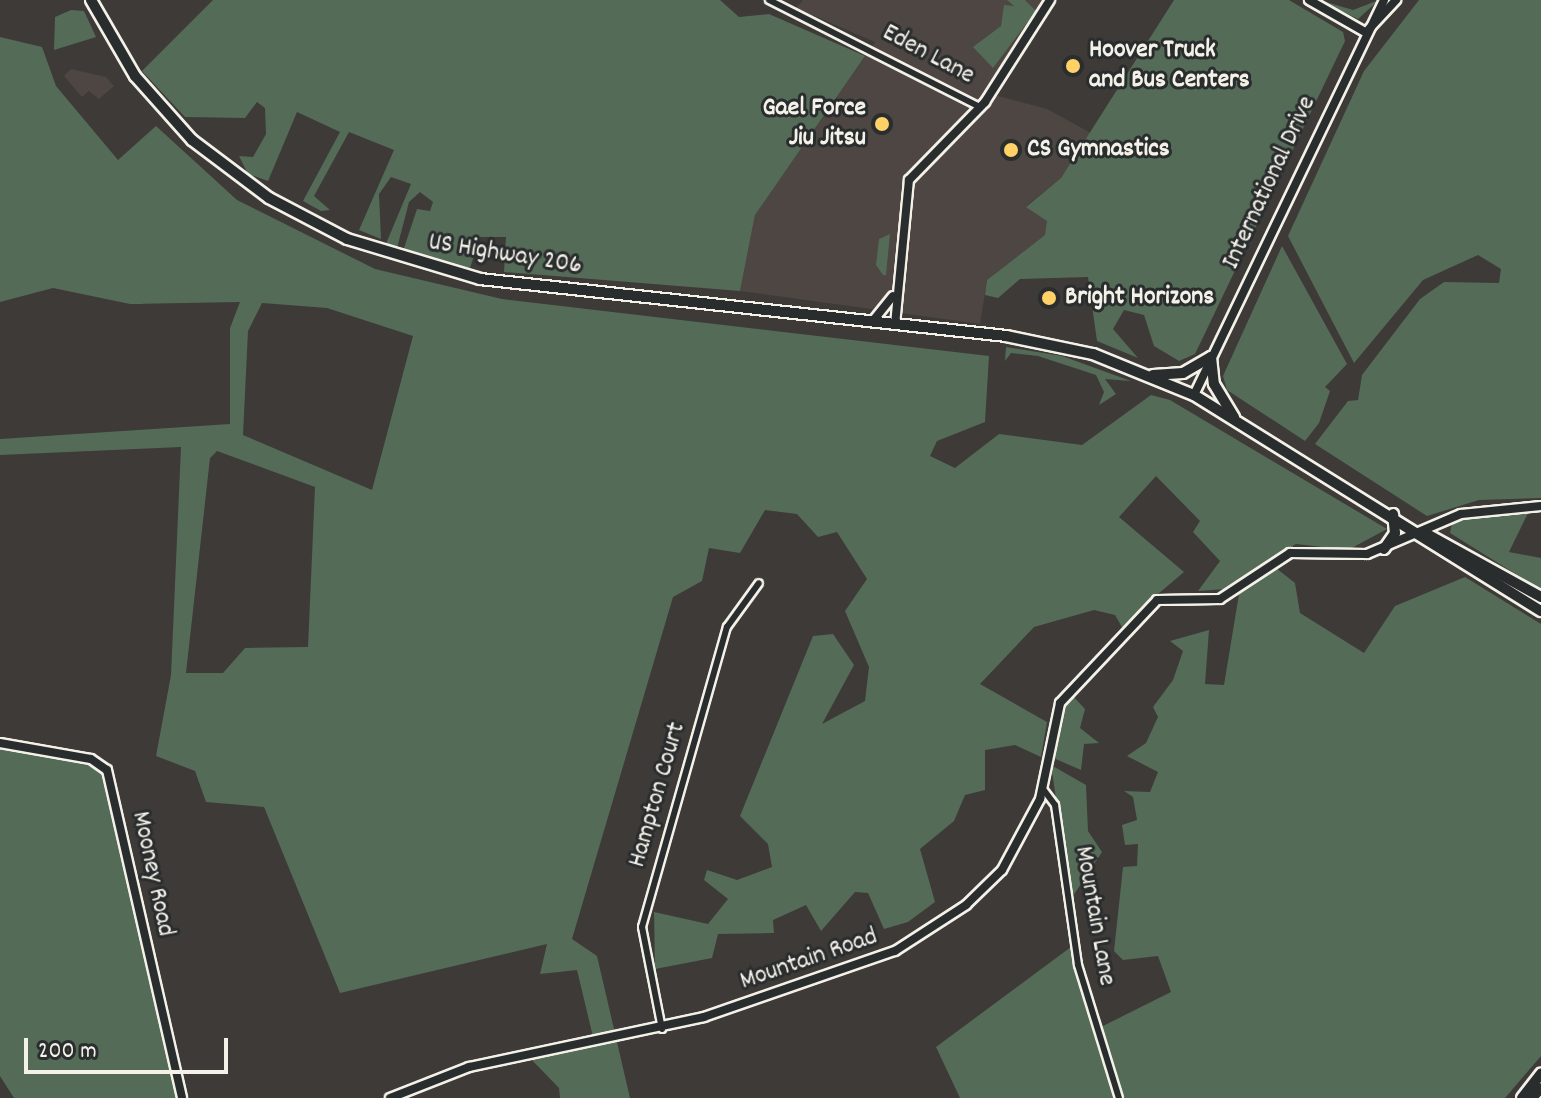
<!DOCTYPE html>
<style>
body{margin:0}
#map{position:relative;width:1541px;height:1098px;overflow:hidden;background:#3d3a38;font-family:Dekko,sans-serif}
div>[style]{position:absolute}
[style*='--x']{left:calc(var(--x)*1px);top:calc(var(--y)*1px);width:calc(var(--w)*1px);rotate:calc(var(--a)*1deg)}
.built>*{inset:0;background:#4d4642}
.green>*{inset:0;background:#546b57}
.roads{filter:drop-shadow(2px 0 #f4f1e8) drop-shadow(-2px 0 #f4f1e8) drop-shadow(0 2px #f4f1e8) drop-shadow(0 -2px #f4f1e8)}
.street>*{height:6px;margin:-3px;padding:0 3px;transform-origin:3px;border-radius:3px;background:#2a2d2e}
.secondary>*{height:8px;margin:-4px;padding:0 4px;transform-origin:4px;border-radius:4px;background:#2a2d2e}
.highway>*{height:10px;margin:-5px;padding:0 5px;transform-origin:5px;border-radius:5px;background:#2a2d2e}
.dots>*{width:22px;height:22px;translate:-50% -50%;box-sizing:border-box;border:4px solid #2a2d2e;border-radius:50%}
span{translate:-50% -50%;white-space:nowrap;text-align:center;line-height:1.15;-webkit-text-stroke:6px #2a2d2e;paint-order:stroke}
.poi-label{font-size:26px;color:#f4f1e8;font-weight:700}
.left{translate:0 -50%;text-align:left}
.right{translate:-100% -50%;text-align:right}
.street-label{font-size:26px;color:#f4f1e8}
.scale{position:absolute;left:24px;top:1038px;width:204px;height:36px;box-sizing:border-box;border:4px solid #f4f1e8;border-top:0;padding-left:10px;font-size:24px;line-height:28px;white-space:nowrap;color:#f4f1e8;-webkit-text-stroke:6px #2a2d2e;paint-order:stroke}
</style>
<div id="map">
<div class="built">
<div style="clip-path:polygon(803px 0,1045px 0,987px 93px,1047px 109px,1091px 133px,1061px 178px,1026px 206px,1048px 221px,1045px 235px,987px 280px,980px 324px,740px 291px,755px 215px,875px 42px,796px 8px)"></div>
<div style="clip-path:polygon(71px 69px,106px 77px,114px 86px,99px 99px,89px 91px,82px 97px,64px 76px)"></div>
</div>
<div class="green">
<div style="clip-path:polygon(213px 0,720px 0,739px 17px,769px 14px,865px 56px,755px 215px,740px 291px,504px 272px,506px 237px,480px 237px,470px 268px,402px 254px,417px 209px,430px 211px,433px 202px,420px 192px,409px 202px,396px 252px,385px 246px,411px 184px,391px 177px,379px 194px,381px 239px,359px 230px,394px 150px,349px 132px,314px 196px,330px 210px,321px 211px,303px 201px,340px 132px,297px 112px,268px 181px,248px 174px,239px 156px,253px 157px,266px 134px,265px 108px,257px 102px,245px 118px,185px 117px,142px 71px)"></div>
<div style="clip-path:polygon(1007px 0,1025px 0,1036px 11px,993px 68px,973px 47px,1001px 26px,1004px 5px,1014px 6px)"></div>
<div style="clip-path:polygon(1174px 0,1289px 0,1343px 32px,1345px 41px,1195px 354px,1179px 361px,1154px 346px,1144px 315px,1124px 310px,1113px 329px,1138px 358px,1097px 341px,1088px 277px,1020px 279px,998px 298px,985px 295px,987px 280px,1045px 235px,1047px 221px,1026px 207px,1061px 178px)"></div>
<div style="clip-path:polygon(1319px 0,1353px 10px,1379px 0,1358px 19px)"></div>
<div style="clip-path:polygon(1419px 0,1541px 0,1541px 498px,1479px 500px,1427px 516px,1315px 444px,1348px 401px,1358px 400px,1362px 375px,1420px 299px,1444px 282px,1499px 283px,1501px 269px,1478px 255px,1423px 280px,1354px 363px,1288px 236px,1364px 71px)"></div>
<div style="clip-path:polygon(71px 10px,84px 11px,96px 37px,54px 50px,55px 17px)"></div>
<div style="clip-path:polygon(evenodd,0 37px,42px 47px,56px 86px,118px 160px,156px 126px,237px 200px,375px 269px,502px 299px,989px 356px,985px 422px,937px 441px,930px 456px,955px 468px,999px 434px,1082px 445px,1151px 395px,1170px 400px,1387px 529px,1348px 550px,1296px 544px,1267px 561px,1295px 583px,1300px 613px,1364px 653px,1395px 606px,1465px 577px,1541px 624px,1541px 1056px,1505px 1098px,960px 1098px,936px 1047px,1075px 944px,1099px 1028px,1171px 992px,1158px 956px,1123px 960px,1114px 951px,1123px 867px,1137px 866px,1138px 844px,1125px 845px,1122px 825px,1137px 820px,1133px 797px,1124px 791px,1150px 792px,1158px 772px,1127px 756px,1146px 743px,1158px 717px,1153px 707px,1173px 680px,1183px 651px,1170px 641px,1209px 630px,1205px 684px,1224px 685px,1240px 588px,1198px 591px,1220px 561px,1193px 532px,1200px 521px,1156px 476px,1119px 517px,1184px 572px,1145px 605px,1126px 634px,1115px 615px,1094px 610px,1034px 627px,980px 684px,1047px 722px,1041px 757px,1015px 745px,985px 750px,985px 790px,965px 795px,954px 821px,920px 849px,935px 902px,908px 922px,884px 929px,868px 893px,855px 892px,821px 931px,806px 905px,773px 920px,774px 933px,718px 934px,712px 958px,655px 969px,654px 912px,708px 924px,728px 899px,704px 880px,707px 870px,737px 880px,772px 867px,768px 844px,740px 816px,813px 636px,833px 634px,854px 665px,822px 724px,865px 701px,869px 667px,845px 611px,867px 579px,837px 532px,818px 537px,797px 514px,765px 510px,740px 553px,709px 548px,702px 581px,673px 597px,572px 939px,597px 956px,630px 1098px,560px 1098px,559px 1088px,527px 1055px,594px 1041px,577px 970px,540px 974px,547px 944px,340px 993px,264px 807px,206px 802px,195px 771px,156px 756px,171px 675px,181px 447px,0 455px,0 439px,230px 424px,230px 328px,240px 302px,130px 304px,53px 288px,0 302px,0 37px,262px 303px,327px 308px,413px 336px,372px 490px,243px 435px,248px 331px,262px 303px,0 37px,217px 451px,315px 487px,308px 647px,245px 648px,223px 673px,186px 673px,210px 458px,217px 451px)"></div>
<div style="clip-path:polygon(890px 234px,886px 275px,883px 275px,876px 265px,879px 239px)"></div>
<div style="clip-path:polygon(1282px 246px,1347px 364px,1325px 387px,1330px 391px,1319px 423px,1305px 441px,1227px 390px,1223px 376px)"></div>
<div style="clip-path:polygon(1006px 347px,1062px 356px,1131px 381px,1105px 379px,1116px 394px,1099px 405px,1104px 392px,1096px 375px,1038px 356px,1011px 353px,1005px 361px)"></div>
<div style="clip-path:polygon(1528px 513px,1509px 552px,1541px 558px,1541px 590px,1450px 533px,1452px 523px,1471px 517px)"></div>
<div style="clip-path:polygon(1070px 693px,1085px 709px,1080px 728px,1099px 743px,1084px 744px,1081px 770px,1051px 757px)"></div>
<div style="clip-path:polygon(0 747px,98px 767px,106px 779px,178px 1098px,14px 1098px,0 1076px)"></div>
<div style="clip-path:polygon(1051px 765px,1086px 785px,1088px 831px,1102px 852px,1071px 899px)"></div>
</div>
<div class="roads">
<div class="street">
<div style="--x:769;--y:0;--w:237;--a:26.9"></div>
<div style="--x:1043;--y:789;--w:20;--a:53"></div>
<div style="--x:1055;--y:805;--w:162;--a:81.8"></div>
<div style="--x:1078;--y:965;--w:139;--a:72.9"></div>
<div style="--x:662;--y:1029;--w:104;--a:-101.1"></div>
<div style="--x:642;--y:927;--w:312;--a:-74.2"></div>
<div style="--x:727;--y:627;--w:54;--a:-54"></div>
</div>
<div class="secondary">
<div style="--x:1309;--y:0;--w:64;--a:29.7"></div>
<div style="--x:1369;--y:29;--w:40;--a:-47"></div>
<div style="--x:872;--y:322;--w:33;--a:-51"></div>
<div style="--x:895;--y:325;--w:146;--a:-84.5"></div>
<div style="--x:909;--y:180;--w:109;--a:-45.7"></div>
<div style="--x:985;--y:102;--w:121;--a:-57.5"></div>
<div style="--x:1194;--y:395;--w:438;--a:-64.3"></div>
<div style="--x:0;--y:743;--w:92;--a:10"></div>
<div style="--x:91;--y:759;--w:19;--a:35"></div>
<div style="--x:107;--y:770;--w:336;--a:77.1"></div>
<div style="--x:390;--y:1098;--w:85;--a:-21.4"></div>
<div style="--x:469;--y:1067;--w:240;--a:-12"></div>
<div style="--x:704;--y:1017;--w:202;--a:-19.1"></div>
<div style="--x:895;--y:951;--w:85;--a:-32.9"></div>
<div style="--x:966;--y:905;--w:50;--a:-44.2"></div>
<div style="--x:1002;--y:870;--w:81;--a:-61.8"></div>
<div style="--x:1040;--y:799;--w:98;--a:-78.2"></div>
<div style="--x:1060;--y:703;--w:141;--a:-46.7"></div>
<div style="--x:1157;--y:600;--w:63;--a:-0.9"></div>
<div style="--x:1220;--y:599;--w:84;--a:-33.3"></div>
<div style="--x:1290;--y:553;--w:77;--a:0.7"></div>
<div style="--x:1367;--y:554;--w:102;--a:-23.1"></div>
<div style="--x:1461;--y:514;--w:80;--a:-5.7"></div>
</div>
<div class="highway">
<div style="--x:91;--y:0;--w:88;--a:59.9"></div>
<div style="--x:135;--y:76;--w:86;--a:48.3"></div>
<div style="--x:192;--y:140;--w:96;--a:37"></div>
<div style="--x:269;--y:198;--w:88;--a:27.7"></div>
<div style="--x:347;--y:239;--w:139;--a:16.7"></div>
<div style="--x:480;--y:279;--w:529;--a:6.18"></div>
<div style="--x:1006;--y:336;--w:89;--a:11.7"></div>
<div style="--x:1093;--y:354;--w:109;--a:22.1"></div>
<div style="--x:1194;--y:395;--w:409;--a:31.9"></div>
<div style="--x:1153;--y:375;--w:30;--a:-4"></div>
<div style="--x:1183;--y:373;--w:32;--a:-30"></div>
<div style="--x:1211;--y:357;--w:27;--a:84"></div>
<div style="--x:1214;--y:384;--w:39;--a:59"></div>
<div style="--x:1423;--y:532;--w:135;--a:28.8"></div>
<div style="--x:1384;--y:549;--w:19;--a:-55"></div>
<div style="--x:1395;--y:533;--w:19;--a:-96"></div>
<div style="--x:1522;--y:1098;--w:31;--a:-52"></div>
<div style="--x:1532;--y:1098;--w:13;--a:-48"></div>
</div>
</div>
<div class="dots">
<div style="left:1073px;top:66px;background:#ffd166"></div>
<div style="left:882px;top:124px;background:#ffd166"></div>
<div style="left:1011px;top:150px;background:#ffd166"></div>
<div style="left:1049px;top:298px;background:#ffd166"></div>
</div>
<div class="poi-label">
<span class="left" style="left:1089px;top:66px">Hoover Truck<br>and Bus Centers</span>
<span class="right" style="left:866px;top:124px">Gael Force<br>Jiu Jitsu</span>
<span class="left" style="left:1027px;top:150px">CS Gymnastics</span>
<span class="left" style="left:1065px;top:298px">Bright Horizons</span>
</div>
<div class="street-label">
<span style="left:928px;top:55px;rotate:28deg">Eden Lane</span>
<span style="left:1270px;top:183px;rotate:-65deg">International Drive</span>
<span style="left:505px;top:255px;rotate:9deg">US Highway 206</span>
<span style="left:658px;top:795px;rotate:-74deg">Hampton Court</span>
<span style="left:152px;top:874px;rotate:78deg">Mooney Road</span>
<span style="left:1094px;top:916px;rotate:80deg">Mountain Lane</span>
<span style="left:809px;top:960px;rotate:-19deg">Mountain Road</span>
</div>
<div class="scale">200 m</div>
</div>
